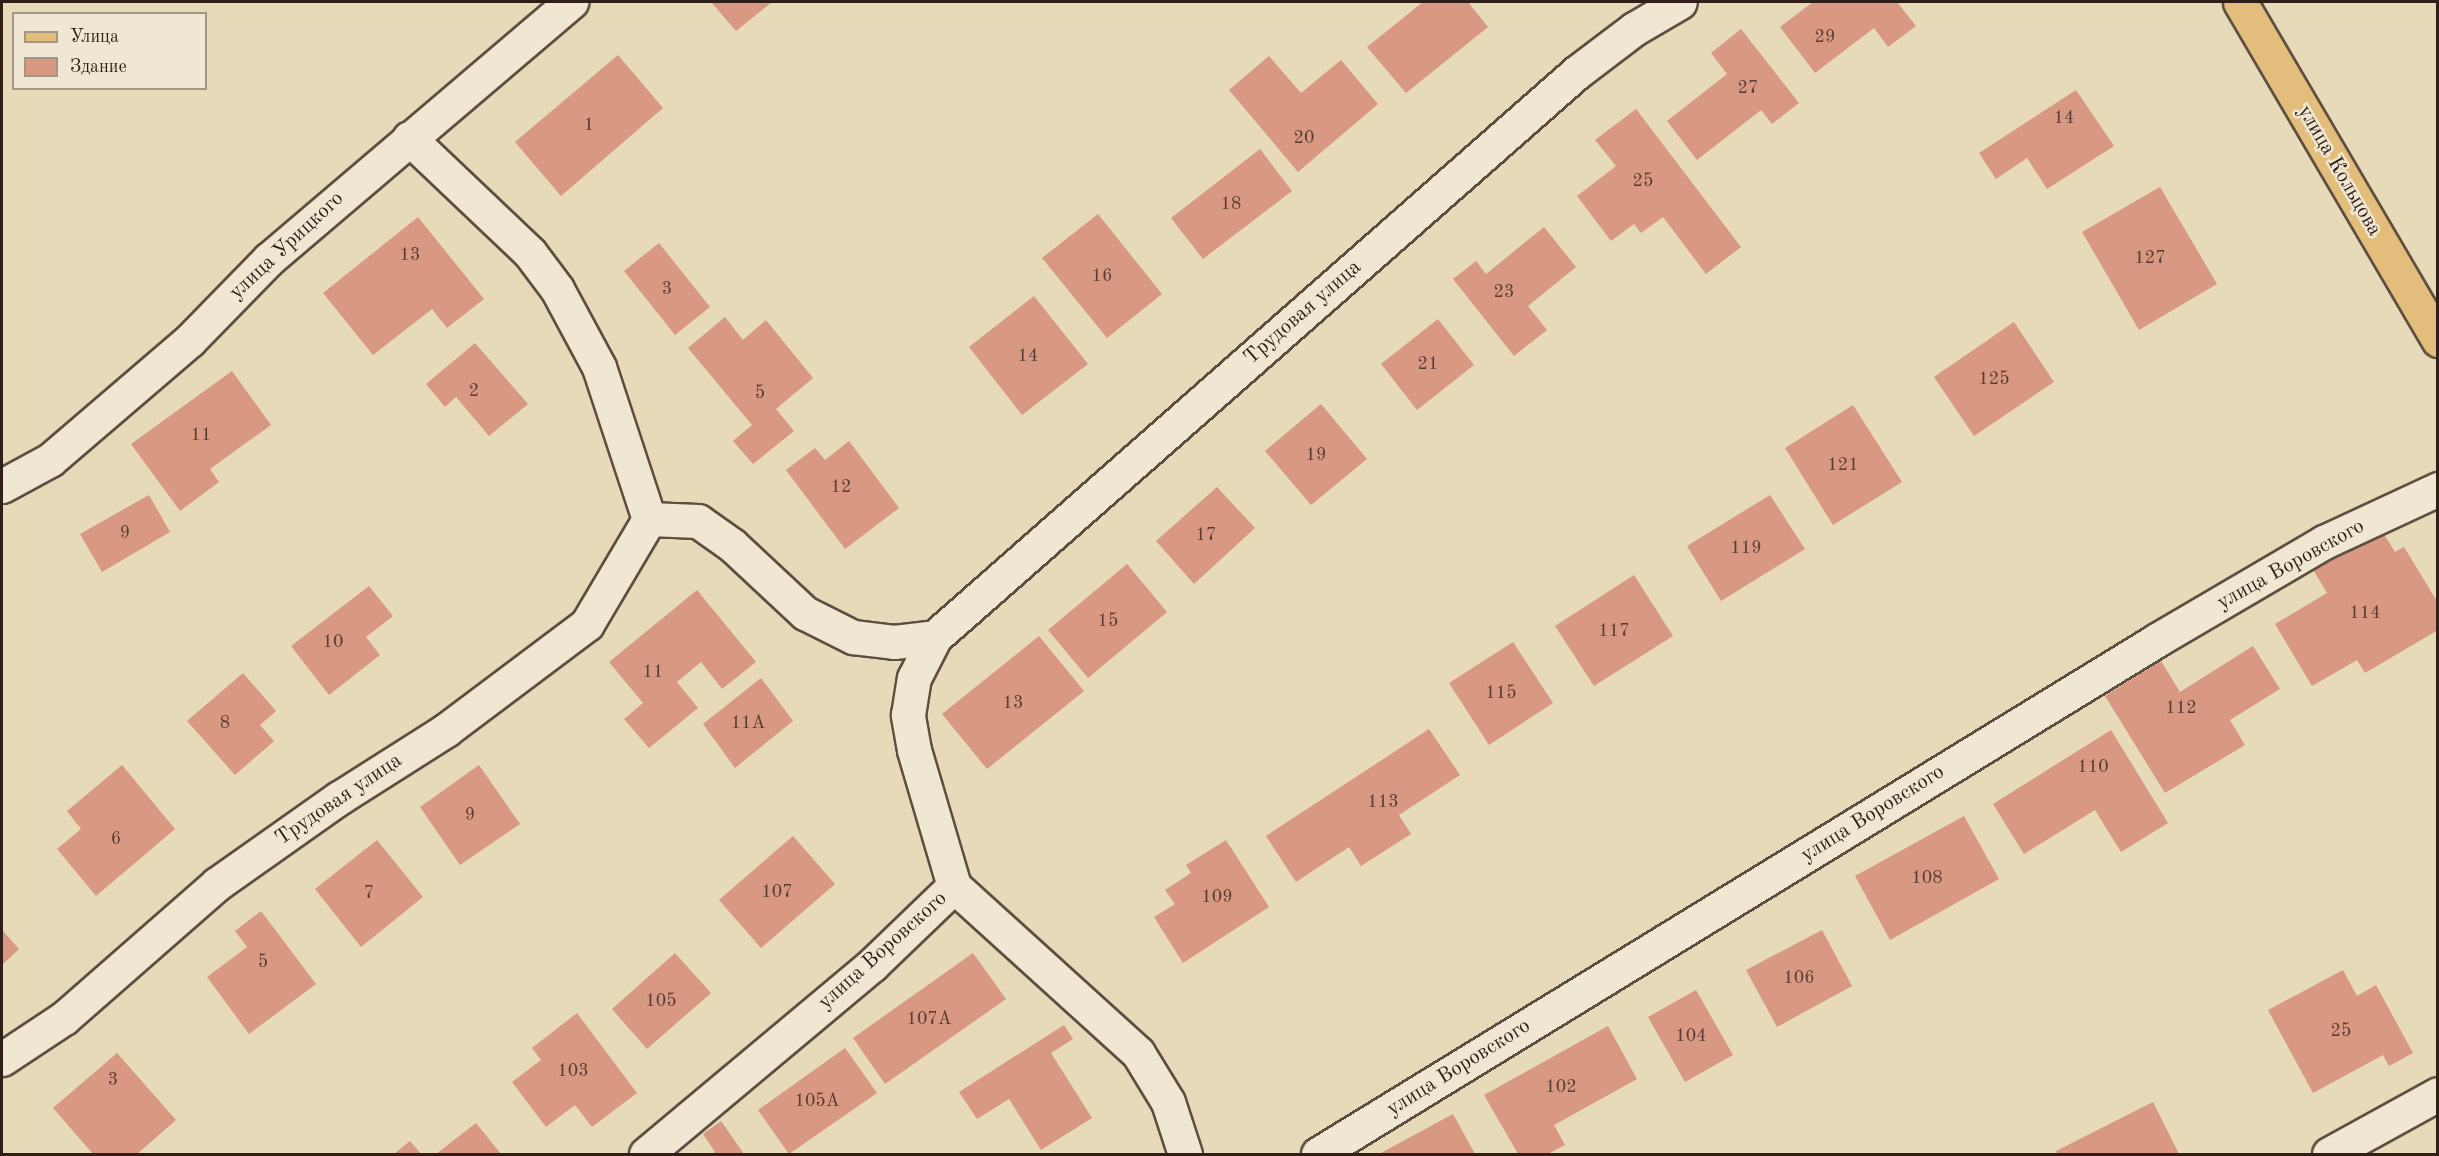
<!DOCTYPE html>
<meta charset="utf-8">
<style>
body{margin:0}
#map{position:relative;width:2439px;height:1156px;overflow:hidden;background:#e6dab8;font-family:"Old Standard TT",serif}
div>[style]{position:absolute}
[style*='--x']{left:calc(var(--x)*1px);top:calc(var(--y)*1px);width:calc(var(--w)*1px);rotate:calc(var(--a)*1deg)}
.building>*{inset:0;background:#d89882}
.roads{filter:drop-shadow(2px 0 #5d4e40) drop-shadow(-2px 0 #5d4e40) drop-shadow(0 2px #5d4e40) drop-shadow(0 -2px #5d4e40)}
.minor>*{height:33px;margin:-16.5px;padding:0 16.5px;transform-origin:16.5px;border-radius:16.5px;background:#efe7d1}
.major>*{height:33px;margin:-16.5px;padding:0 16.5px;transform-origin:16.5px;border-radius:16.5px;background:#e3bd7c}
span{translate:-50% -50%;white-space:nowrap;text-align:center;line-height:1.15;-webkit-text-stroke:5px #efe7d1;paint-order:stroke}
.number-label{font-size:18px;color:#593d32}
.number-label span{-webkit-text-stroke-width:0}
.street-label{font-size:21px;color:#2f1f18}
.frame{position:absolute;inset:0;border:3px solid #2f1f18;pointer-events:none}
.legend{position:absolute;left:12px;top:12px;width:195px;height:78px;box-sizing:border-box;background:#efe7d1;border:2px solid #a29787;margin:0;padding:8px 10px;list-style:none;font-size:18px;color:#2f1f18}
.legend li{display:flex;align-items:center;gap:12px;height:30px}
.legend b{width:30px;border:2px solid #a29787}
</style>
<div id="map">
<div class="building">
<div style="clip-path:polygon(711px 2px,772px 2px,736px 31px)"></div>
<div style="clip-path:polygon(1423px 2px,1468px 2px,1488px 27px,1406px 93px,1367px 47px)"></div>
<div style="clip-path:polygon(1813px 2px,1897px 2px,1916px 26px,1888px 47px,1874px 28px,1815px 73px,1780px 27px)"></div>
<div style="clip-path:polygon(1741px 29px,1799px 103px,1772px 124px,1761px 110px,1697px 160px,1667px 121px,1727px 74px,1711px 53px)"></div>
<div style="clip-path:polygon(618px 55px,663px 108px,561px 196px,515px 142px)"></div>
<div style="clip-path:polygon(1269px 56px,1301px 93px,1341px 60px,1378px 104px,1298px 172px,1229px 90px)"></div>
<div style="clip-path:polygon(2076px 90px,2114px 146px,2047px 189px,2027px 158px,1996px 179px,1979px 153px)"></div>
<div style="clip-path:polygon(1636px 109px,1741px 247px,1706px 274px,1663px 217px,1641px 233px,1634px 224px,1611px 241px,1577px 196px,1616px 166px,1595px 140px)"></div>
<div style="clip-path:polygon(1260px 149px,1292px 191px,1203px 259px,1171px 218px)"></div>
<div style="clip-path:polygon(2160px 187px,2217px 284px,2139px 330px,2082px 232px)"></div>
<div style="clip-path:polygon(1098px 214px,1162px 294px,1107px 338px,1042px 258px)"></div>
<div style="clip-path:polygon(418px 217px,484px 299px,447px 328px,432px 309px,373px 355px,323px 293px)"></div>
<div style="clip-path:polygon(1544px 227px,1576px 267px,1528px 306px,1547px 330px,1514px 356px,1453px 279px,1476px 261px,1486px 274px)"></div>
<div style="clip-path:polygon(659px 243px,710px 307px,675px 335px,624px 271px)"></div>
<div style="clip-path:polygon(1034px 296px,1088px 364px,1022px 415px,969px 347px)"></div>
<div style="clip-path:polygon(725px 317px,743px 340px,766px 320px,813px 378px,776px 409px,794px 431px,753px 464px,733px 441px,752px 425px,688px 348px)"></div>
<div style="clip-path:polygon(1438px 319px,1474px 365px,1417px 410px,1381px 364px)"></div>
<div style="clip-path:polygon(2014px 322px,2054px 382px,1974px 436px,1934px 377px)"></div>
<div style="clip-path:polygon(475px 343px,528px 404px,489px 436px,456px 397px,445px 407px,426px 384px)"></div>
<div style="clip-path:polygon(232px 371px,271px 425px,210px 469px,219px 482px,180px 511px,131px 444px)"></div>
<div style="clip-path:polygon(1321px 404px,1367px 459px,1311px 505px,1265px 451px)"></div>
<div style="clip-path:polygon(1853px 405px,1902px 482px,1833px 525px,1785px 448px)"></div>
<div style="clip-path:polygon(849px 441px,899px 508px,845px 549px,786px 470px,815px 448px,825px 460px)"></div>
<div style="clip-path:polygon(1217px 487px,1255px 528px,1194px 584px,1156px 541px)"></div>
<div style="clip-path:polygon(149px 495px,170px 532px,102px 572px,80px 534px)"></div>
<div style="clip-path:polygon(1770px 495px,1805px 549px,1721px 601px,1687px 546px)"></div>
<div style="clip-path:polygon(2380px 528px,2395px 552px,2404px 547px,2438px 603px,2438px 630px,2365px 673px,2357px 660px,2312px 686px,2275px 624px,2327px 593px,2312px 568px)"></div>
<div style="clip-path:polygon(1127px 564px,1167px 612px,1088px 678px,1048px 630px)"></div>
<div style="clip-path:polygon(1634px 575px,1673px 636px,1594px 686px,1555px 626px)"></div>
<div style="clip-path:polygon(369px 586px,393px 616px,366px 637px,380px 655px,329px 695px,291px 646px)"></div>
<div style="clip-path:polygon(697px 590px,756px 662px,722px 689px,701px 662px,677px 682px,698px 708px,649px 748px,624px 719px,643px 703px,609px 662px)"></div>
<div style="clip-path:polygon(1039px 636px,1084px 691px,987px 769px,942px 714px)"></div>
<div style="clip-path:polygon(1513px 642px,1553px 703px,1489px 745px,1449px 683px)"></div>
<div style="clip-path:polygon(2253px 646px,2280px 689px,2230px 720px,2245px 745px,2165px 793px,2105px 696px,2161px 661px,2180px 692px)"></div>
<div style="clip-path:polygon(243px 673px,276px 711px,260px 725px,274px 741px,235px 775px,187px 721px)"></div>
<div style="clip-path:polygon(761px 678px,793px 721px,735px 768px,703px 724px)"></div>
<div style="clip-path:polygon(1429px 729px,1460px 775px,1399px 815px,1411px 834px,1361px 866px,1349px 847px,1296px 882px,1266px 836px)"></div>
<div style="clip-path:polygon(2111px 730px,2168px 823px,2121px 852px,2095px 810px,2024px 854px,1993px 804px)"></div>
<div style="clip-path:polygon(122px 765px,175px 829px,96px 896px,57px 849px,81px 829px,67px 811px)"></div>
<div style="clip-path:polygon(479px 765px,520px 824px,460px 865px,420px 807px)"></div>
<div style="clip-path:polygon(1964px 816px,1999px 879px,1890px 940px,1855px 876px)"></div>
<div style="clip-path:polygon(793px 836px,835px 884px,761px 948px,719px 900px)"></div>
<div style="clip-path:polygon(377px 840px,423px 897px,361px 947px,315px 889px)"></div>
<div style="clip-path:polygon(1226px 840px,1269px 907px,1183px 963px,1154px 917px,1175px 904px,1165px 890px,1191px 873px,1186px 865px)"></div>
<div style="clip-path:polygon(261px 911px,316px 984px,249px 1034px,207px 977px,247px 947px,235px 931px)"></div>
<div style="clip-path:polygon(2px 930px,19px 949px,2px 965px)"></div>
<div style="clip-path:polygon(1822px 930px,1852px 986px,1777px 1027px,1746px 970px)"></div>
<div style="clip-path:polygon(675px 953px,711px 993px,647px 1049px,612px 1009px)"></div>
<div style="clip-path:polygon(973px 953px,1006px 999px,885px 1084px,853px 1038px)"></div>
<div style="clip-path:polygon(2343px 970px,2357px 996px,2376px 985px,2413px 1053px,2389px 1066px,2383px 1055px,2313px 1093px,2268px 1010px)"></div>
<div style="clip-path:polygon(1696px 990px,1733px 1055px,1685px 1082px,1648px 1017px)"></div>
<div style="clip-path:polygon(577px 1013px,637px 1093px,592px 1127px,575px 1105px,546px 1127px,512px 1082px,541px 1060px,532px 1048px)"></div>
<div style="clip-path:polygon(1064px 1025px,1073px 1039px,1051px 1053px,1092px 1118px,1041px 1150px,1009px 1099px,977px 1119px,959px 1092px)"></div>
<div style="clip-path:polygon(1608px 1026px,1637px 1079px,1554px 1125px,1565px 1145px,1548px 1154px,1518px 1154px,1484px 1095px)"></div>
<div style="clip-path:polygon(845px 1048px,877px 1093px,789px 1154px,758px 1110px)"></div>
<div style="clip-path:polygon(117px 1053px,176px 1120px,137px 1154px,93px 1154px,53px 1108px)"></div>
<div style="clip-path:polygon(2153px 1102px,2179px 1154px,2057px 1154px,2056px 1151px)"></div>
<div style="clip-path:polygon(1453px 1114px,1475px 1154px,1379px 1154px)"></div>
<div style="clip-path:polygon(721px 1121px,744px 1154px,712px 1154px,715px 1152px,703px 1134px)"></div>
<div style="clip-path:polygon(476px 1123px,501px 1154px,436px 1154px)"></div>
<div style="clip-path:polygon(410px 1141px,421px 1154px,394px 1154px)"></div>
</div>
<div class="roads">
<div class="minor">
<div style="--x:409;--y:138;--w:167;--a:43.5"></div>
<div style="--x:530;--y:253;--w:45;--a:53.1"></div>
<div style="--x:557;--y:289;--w:89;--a:61.7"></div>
<div style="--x:599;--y:367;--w:160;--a:71.8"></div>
<div style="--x:2;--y:486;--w:55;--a:-28.4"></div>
<div style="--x:50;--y:460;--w:184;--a:-40.6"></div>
<div style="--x:190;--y:340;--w:113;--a:-45.7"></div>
<div style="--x:269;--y:259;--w:397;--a:-40.4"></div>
<div style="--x:649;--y:519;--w:49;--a:2.3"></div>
<div style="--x:698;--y:521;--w:42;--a:35.2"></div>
<div style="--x:732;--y:545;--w:100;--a:43"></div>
<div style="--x:805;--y:613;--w:54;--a:26.6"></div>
<div style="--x:853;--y:637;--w:41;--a:7"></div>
<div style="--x:894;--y:642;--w:41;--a:-7"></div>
<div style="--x:954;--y:886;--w:142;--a:-106.4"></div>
<div style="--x:914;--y:750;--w:36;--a:-100"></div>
<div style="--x:908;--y:715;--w:37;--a:-81"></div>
<div style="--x:914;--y:678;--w:46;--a:-62.9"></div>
<div style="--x:935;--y:637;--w:854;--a:-41.34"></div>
<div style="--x:1576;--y:73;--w:73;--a:-37.2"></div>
<div style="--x:1634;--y:29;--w:53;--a:-30.4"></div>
<div style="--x:954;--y:886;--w:248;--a:42.2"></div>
<div style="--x:1138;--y:1053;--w:57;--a:58.5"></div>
<div style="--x:1168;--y:1102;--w:55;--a:71.9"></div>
<div style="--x:2;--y:1059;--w:74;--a:-33.5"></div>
<div style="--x:64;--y:1018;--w:203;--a:-41.2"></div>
<div style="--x:217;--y:884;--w:149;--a:-35.2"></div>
<div style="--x:339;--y:798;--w:127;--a:-32.4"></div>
<div style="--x:446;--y:730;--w:176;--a:-36.9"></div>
<div style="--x:587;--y:624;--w:122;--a:-59.4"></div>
<div style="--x:646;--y:1154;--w:295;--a:-39.9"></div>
<div style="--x:872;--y:965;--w:114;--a:-43.9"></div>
<div style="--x:1318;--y:1154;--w:984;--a:-31.49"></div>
<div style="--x:2157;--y:640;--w:194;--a:-30.4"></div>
<div style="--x:2324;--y:542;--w:126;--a:-24.9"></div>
<div style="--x:2329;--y:1154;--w:124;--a:-28.8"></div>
</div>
<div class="major">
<div style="--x:2240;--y:2;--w:392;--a:59.6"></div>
</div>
</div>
<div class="number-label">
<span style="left:1825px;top:37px">29</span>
<span style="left:1748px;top:88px">27</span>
<span style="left:2064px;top:118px">14</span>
<span style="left:589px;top:125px">1</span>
<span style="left:1304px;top:138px">20</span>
<span style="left:1643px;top:181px">25</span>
<span style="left:1231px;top:204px">18</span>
<span style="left:410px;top:255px">13</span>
<span style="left:2150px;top:258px">127</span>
<span style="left:1102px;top:276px">16</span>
<span style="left:667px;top:289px">3</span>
<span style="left:1504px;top:292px">23</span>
<span style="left:1028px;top:356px">14</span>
<span style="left:1428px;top:364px">21</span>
<span style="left:1994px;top:379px">125</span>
<span style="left:474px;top:391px">2</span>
<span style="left:760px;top:393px">5</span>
<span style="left:201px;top:435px">11</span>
<span style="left:1316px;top:455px">19</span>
<span style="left:1843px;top:465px">121</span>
<span style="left:841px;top:487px">12</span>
<span style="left:125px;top:533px">9</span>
<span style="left:1206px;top:535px">17</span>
<span style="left:1746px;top:548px">119</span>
<span style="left:2365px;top:613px">114</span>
<span style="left:1108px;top:621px">15</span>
<span style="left:1614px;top:631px">117</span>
<span style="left:333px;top:642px">10</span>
<span style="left:653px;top:672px">11</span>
<span style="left:1501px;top:693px">115</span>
<span style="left:1013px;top:703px">13</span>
<span style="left:2181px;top:708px">112</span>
<span style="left:225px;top:723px">8</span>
<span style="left:748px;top:723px">11А</span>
<span style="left:2093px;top:767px">110</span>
<span style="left:1383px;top:802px">113</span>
<span style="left:470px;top:815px">9</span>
<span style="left:116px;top:839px">6</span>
<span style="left:1927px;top:878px">108</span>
<span style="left:777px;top:892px">107</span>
<span style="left:369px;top:893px">7</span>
<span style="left:1217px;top:897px">109</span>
<span style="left:263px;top:962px">5</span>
<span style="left:1799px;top:978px">106</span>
<span style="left:661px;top:1001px">105</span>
<span style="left:929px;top:1019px">107А</span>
<span style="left:2341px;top:1031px">25</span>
<span style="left:1691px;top:1036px">104</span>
<span style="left:573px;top:1071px">103</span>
<span style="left:113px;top:1080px">3</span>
<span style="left:1561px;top:1087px">102</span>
<span style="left:817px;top:1101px">105А</span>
</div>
<div class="street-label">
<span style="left:2339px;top:171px;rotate:60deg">улица Кольцова</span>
<span style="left:287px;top:246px;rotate:-43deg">улица Урицкого</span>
<span style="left:1303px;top:313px;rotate:-41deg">Трудовая улица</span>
<span style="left:2291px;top:565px;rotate:-29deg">улица Воровского</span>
<span style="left:339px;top:800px;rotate:-34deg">Трудовая улица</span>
<span style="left:1873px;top:814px;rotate:-32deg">улица Воровского</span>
<span style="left:883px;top:951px;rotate:-42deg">улица Воровского</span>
<span style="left:1459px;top:1068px;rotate:-32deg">улица Воровского</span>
</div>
<div class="frame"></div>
<ul class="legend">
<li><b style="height:8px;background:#e3bd7c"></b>Улица</li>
<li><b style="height:16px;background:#d89882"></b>Здание</li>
</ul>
</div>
